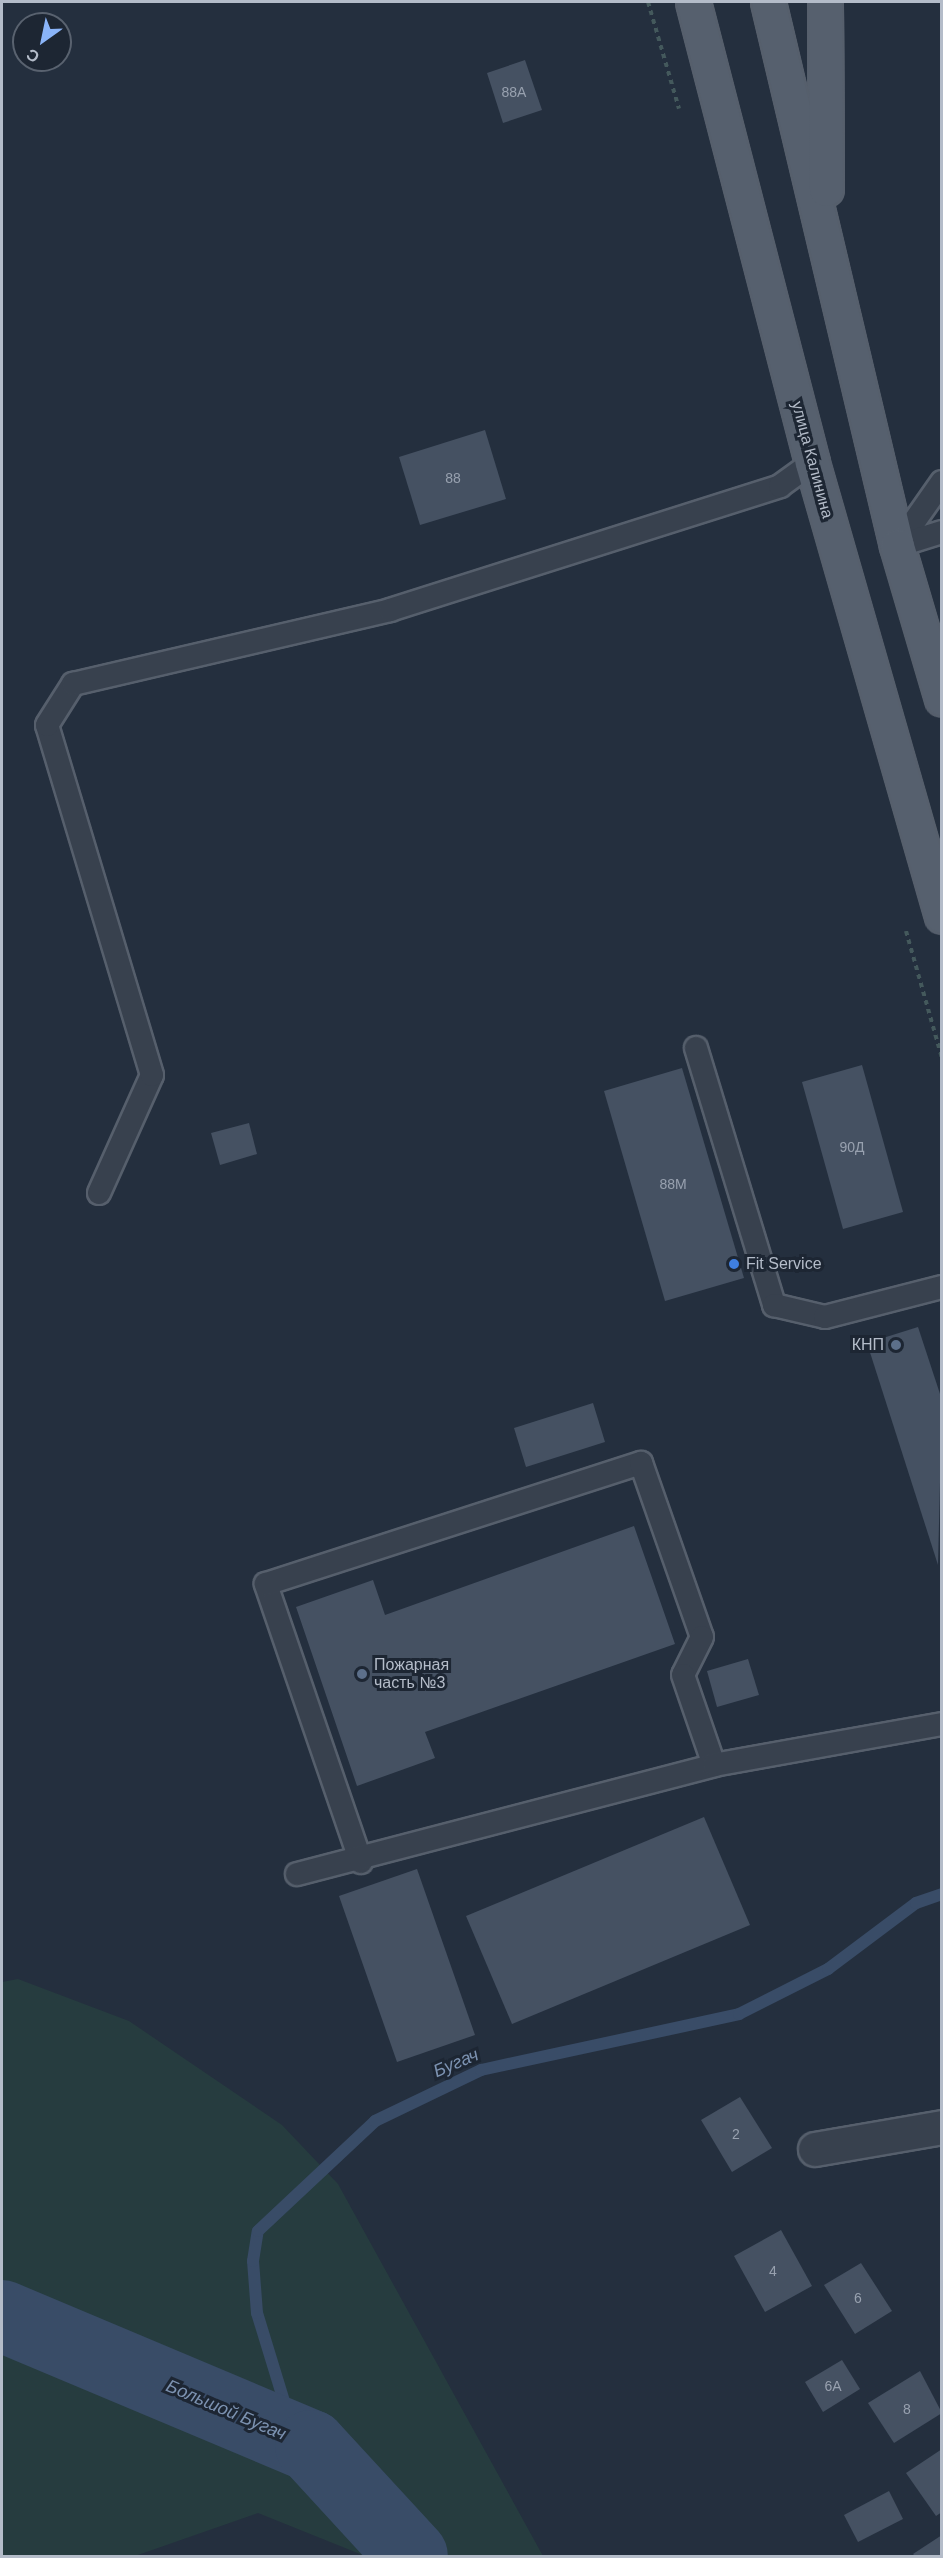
<!DOCTYPE html>
<meta charset="utf-8">
<style>
body{margin:0}
#map{position:relative;width:943px;height:2558px;overflow:hidden;background:#242f3e;font-family:Arial,sans-serif}
div>[style]{position:absolute}
[style*='--x']{left:calc(var(--x)*1px);top:calc(var(--y)*1px);width:calc(var(--w)*1px);rotate:calc(var(--a)*1deg)}
.green>*{inset:0;background:#263c3f}
.stream>*{height:12px;margin:-6px;padding:0 6px;transform-origin:6px;border-radius:6px;background:#394c67}
.river>*{height:72px;margin:-36px;padding:0 36px;transform-origin:36px;border-radius:36px;background:#394c67}
.building>*{inset:0;background:#455162}
.path>*{height:4px;margin-top:-2px;transform-origin:0;background:repeating-linear-gradient(90deg,#44595c 0 4.5px,transparent 0 9px)}
.roads{filter:drop-shadow(2px 0 #565f6c) drop-shadow(-2px 0 #565f6c) drop-shadow(0 2px #565f6c) drop-shadow(0 -2px #565f6c)}
.service>*{height:22px;margin:-11px;padding:0 11px;transform-origin:11px;border-radius:11px;background:#38414e}
.minor>*{height:33px;margin:-16.5px;padding:0 16.5px;transform-origin:16.5px;border-radius:16.5px;background:#38414e}
.primary>*{height:33px;margin:-16.5px;padding:0 16.5px;transform-origin:16.5px;border-radius:16.5px;background:#56606e}
.dots>*{width:16px;height:16px;translate:-50% -50%;box-sizing:border-box;border:3px solid #1d2633;border-radius:50%}
span{translate:-50% -50%;white-space:nowrap;text-align:center;line-height:1.15;-webkit-text-stroke:6px #1d2633;paint-order:stroke}
.number-label{font-size:14px;color:#98a1af}
.number-label span{-webkit-text-stroke-width:0}
.street-label{font-size:16px;color:#b4bcc9}
.poi-label{font-size:16px;color:#b4bcc9}
.left{translate:0 -50%;text-align:left}
.right{translate:-100% -50%;text-align:right}
.water-label{font-size:18px;color:#7c92b1;font-style:italic}
.frame{position:absolute;inset:0;border:3px solid #b4bcc9;pointer-events:none}
.north{position:absolute;left:12px;top:12px;width:60px;height:60px;box-sizing:border-box;background:#1d2633;border:2px solid #59626f;border-radius:50%;rotate:213deg;font-size:16px;font-weight:700;line-height:24px;text-align:center;color:#b4bcc9}
.north::after{content:'';display:block;margin:auto;width:21px;height:27px;background:#8ab4f8;clip-path:polygon(50% 0,100% 100%,50% 72%,0 100%)}
</style>
<div id="map">
<div class="green">
<div style="clip-path:polygon(18px 1979px,129px 2021px,282px 2125px,338px 2184px,543px 2556px,365px 2556px,258px 2513px,135px 2556px,2px 2556px,2px 1982px)"></div>
</div>
<div class="stream">
<div style="--x:311;--y:2446;--w:20;--a:-139"></div>
<div style="--x:296;--y:2433;--w:24;--a:-112"></div>
<div style="--x:287;--y:2411;--w:102;--a:-107"></div>
<div style="--x:257;--y:2313;--w:52;--a:-94.4"></div>
<div style="--x:253;--y:2261;--w:30;--a:-81"></div>
<div style="--x:258;--y:2231;--w:161;--a:-43.2"></div>
<div style="--x:375;--y:2121;--w:118;--a:-25.7"></div>
<div style="--x:481;--y:2070;--w:264;--a:-12.2"></div>
<div style="--x:739;--y:2014;--w:100;--a:-26.8"></div>
<div style="--x:828;--y:1969;--w:110;--a:-36.9"></div>
<div style="--x:916;--y:1903;--w:28;--a:-19"></div>
</div>
<div class="river">
<div style="--x:2;--y:2316;--w:335;--a:22.8"></div>
<div style="--x:311;--y:2446;--w:149;--a:47.4"></div>
</div>
<div class="building">
<div style="clip-path:polygon(525px 60px,542px 110px,503px 123px,487px 73px)"></div>
<div style="clip-path:polygon(485px 430px,506px 499px,420px 525px,399px 457px)"></div>
<div style="clip-path:polygon(862px 1065px,903px 1212px,843px 1229px,802px 1082px)"></div>
<div style="clip-path:polygon(682px 1068px,744px 1278px,665px 1301px,604px 1091px)"></div>
<div style="clip-path:polygon(249px 1123px,257px 1154px,220px 1165px,211px 1133px)"></div>
<div style="clip-path:polygon(918px 1327px,942px 1400px,938px 1565px,867px 1343px)"></div>
<div style="clip-path:polygon(593px 1403px,605px 1442px,526px 1467px,514px 1428px)"></div>
<div style="clip-path:polygon(634px 1526px,675px 1644px,425px 1732px,435px 1758px,357px 1786px,296px 1607px,373px 1580px,385px 1615px)"></div>
<div style="clip-path:polygon(748px 1659px,759px 1695px,717px 1707px,707px 1671px)"></div>
<div style="clip-path:polygon(704px 1817px,750px 1925px,512px 2024px,466px 1916px)"></div>
<div style="clip-path:polygon(417px 1869px,475px 2035px,397px 2062px,339px 1896px)"></div>
<div style="clip-path:polygon(740px 2097px,772px 2148px,732px 2172px,701px 2120px)"></div>
<div style="clip-path:polygon(781px 2230px,812px 2286px,765px 2312px,734px 2256px)"></div>
<div style="clip-path:polygon(861px 2263px,892px 2311px,855px 2334px,824px 2285px)"></div>
<div style="clip-path:polygon(842px 2360px,860px 2389px,823px 2412px,805px 2382px)"></div>
<div style="clip-path:polygon(920px 2371px,942px 2413px,894px 2443px,868px 2403px)"></div>
<div style="clip-path:polygon(942px 2449px,942px 2512px,936px 2516px,906px 2473px)"></div>
<div style="clip-path:polygon(889px 2491px,903px 2519px,858px 2542px,844px 2515px)"></div>
<div style="clip-path:polygon(942px 2535px,942px 2556px,915px 2556px,913px 2554px)"></div>
</div>
<div class="path">
<div style="--x:648;--y:2;--w:111;--a:73.8"></div>
<div style="--x:906;--y:931;--w:132;--a:74.2"></div>
</div>
<div class="roads">
<div class="service">
<div style="--x:897;--y:546;--w:78;--a:-54.9"></div>
<div style="--x:897;--y:546;--w:47;--a:-17.3"></div>
<div style="--x:696;--y:1048;--w:269;--a:73.1"></div>
<div style="--x:774;--y:1305;--w:52;--a:13.2"></div>
<div style="--x:825;--y:1317;--w:121;--a:-14.4"></div>
<div style="--x:99;--y:1193;--w:129;--a:-65.8"></div>
<div style="--x:152;--y:1075;--w:365;--a:-106.7"></div>
<div style="--x:47;--y:725;--w:49;--a:-57.6"></div>
<div style="--x:73;--y:684;--w:326;--a:-13.1"></div>
<div style="--x:390;--y:610;--w:409;--a:-17.6"></div>
<div style="--x:780;--y:486;--w:39;--a:-36"></div>
<div style="--x:361;--y:1862;--w:294;--a:-108.9"></div>
<div style="--x:266;--y:1584;--w:394;--a:-17.9"></div>
<div style="--x:641;--y:1463;--w:184;--a:70.7"></div>
<div style="--x:702;--y:1637;--w:42;--a:116.6"></div>
<div style="--x:683;--y:1675;--w:95;--a:71"></div>
<div style="--x:297;--y:1874;--w:431;--a:-14.6"></div>
<div style="--x:714;--y:1765;--w:232;--a:-10.2"></div>
</div>
<div class="minor">
<div style="--x:815;--y:2149;--w:129;--a:-9.8"></div>
</div>
<div class="primary">
<div style="--x:693;--y:2;--w:476;--a:75.5"></div>
<div style="--x:812;--y:463;--w:471;--a:74"></div>
<div style="--x:768;--y:2;--w:559;--a:76.66"></div>
<div style="--x:897;--y:546;--w:159;--a:73.6"></div>
<div style="--x:825;--y:2;--w:187;--a:89.7"></div>
</div>
</div>
<div class="dots">
<div style="left:734px;top:1264px;background:#3f7fe0"></div>
<div style="left:896px;top:1345px;background:#5c6f8a"></div>
<div style="left:362px;top:1674px;background:#5c6f8a"></div>
</div>
<div class="number-label">
<span style="left:514px;top:92px">88А</span>
<span style="left:453px;top:478px">88</span>
<span style="left:852px;top:1147px">90Д</span>
<span style="left:673px;top:1184px">88М</span>
<span style="left:736px;top:2134px">2</span>
<span style="left:773px;top:2271px">4</span>
<span style="left:858px;top:2298px">6</span>
<span style="left:833px;top:2386px">6А</span>
<span style="left:907px;top:2409px">8</span>
</div>
<div class="street-label">
<span style="left:812px;top:460px;rotate:75deg">улица Калинина</span>
</div>
<div class="poi-label">
<span class="left" style="left:746px;top:1264px">Fit Service</span>
<span class="right" style="left:884px;top:1345px">КНП</span>
<span class="left" style="left:374px;top:1674px">Пожарная<br>часть №3</span>
</div>
<div class="water-label">
<span style="left:456px;top:2063px;rotate:-23deg">Бугач</span>
<span style="left:226px;top:2410px;rotate:23deg">Большой Бугач</span>
</div>
<div class="frame"></div>
<div class="north">С</div>
</div>
